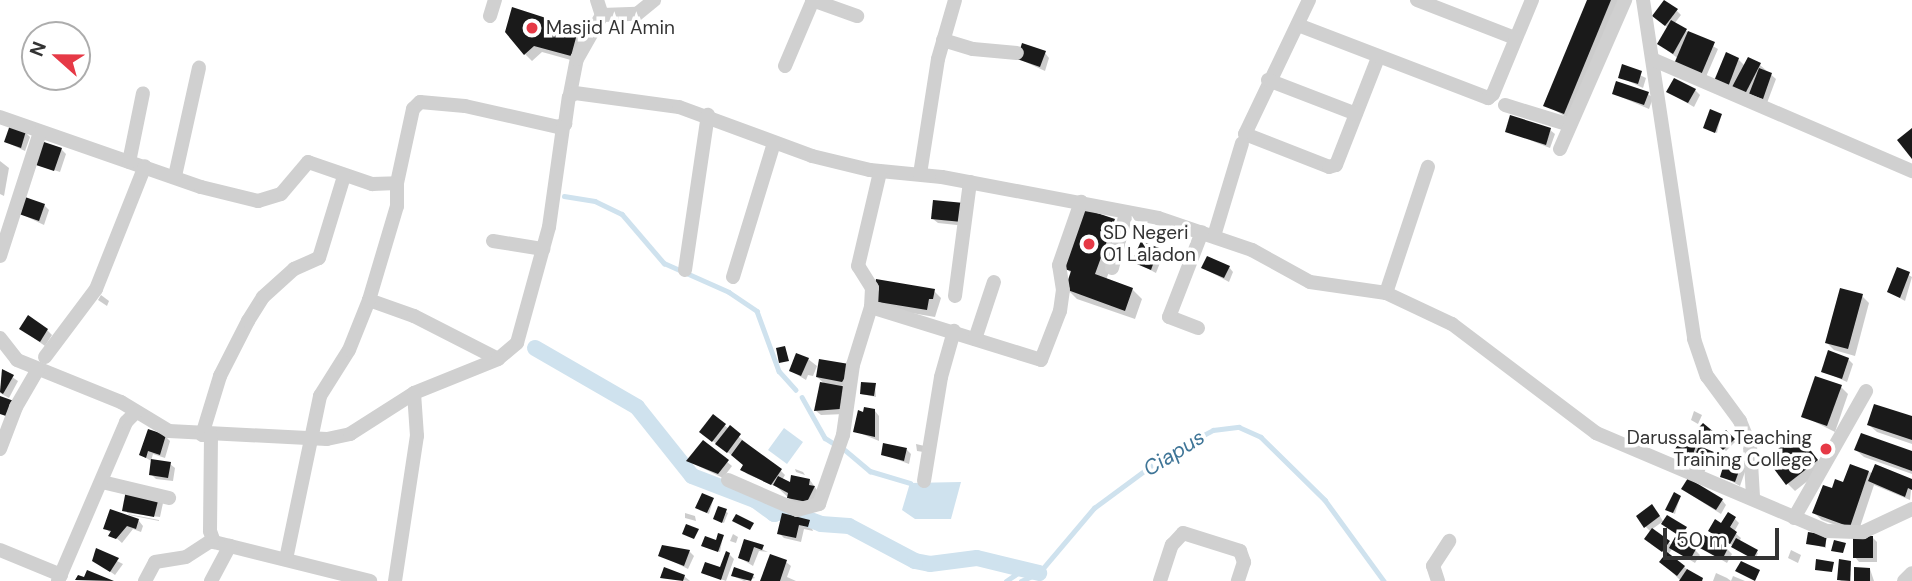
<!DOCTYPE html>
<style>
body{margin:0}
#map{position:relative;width:1912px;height:581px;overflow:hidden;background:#fff;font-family:"DM Sans",sans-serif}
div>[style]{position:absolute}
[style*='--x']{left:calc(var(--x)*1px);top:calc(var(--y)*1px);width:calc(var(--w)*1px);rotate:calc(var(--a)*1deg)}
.water>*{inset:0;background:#cfe2ee}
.shadow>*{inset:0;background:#0003}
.stream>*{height:4.5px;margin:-2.25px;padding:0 2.25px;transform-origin:2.25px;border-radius:2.25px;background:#cfe2ee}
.canal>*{height:16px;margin:-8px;padding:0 8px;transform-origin:8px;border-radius:8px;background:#cfe2ee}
.building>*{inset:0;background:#1a1a1a}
.minor>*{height:14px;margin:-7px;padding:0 7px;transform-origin:7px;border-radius:7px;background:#d0d0d0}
.dots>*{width:19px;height:19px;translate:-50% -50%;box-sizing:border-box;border:4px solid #fff;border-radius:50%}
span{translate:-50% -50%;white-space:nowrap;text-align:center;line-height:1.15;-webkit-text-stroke:7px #fff;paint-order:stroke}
.poi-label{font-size:19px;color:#333}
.left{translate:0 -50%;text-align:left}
.right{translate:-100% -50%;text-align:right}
.water-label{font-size:21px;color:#3f7597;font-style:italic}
.north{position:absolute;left:21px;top:21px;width:70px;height:70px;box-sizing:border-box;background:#fff;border:2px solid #adadad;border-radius:50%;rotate:291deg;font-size:19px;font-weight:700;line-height:28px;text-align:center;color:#333}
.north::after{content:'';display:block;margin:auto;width:24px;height:32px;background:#e63946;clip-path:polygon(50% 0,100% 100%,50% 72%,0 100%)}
.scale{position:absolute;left:1663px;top:528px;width:116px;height:32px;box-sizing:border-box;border:4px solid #333;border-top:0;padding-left:9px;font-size:21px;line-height:24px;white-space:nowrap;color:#333;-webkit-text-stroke:5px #fff;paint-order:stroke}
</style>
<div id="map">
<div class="water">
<div style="clip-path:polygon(784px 428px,803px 442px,787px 464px,768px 450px)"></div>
<div style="clip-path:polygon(961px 482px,951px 519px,915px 519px,902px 510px,910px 483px)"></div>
</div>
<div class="shadow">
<div style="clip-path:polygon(1589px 0,1621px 0,1571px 120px,1546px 105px)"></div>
<div style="clip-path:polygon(1677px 11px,1681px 15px,1674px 24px,1718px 49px,1705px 79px,1659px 44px,1668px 28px,1659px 20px)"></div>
<div style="clip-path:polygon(545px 19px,552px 29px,576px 35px,583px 43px,578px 62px,542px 52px,532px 61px,525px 54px)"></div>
<div style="clip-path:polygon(1045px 53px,1049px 58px,1045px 71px,1019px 59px)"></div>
<div style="clip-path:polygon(1738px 59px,1745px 66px,1760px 65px,1776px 79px,1767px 103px,1721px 86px)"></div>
<div style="clip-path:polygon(1623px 67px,1646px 78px,1643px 88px,1620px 77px)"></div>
<div style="clip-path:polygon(1695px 90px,1700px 95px,1694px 107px,1668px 92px)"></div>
<div style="clip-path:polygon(1614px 94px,1648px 94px,1653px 98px,1649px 109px)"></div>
<div style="clip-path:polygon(1721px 115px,1717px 133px,1707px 129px)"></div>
<div style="clip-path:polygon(1550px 130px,1555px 134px,1550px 148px,1507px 131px)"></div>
<div style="clip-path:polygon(25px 132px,30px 137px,25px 151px,6px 142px)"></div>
<div style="clip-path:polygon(61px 149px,66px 154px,60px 172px,36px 164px)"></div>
<div style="clip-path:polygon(0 161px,9px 168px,4px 196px,0 194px)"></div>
<div style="clip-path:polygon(935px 202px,966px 226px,938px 223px,933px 219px)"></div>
<div style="clip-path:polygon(44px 205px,49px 210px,44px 225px,21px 214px)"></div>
<div style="clip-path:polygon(1114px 221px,1124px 231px,1106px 280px,1132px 289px,1142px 299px,1135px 319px,1077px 299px,1067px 289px,1072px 274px,1066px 268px)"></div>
<div style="clip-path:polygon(1158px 250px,1163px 255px,1156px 273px,1135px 262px)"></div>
<div style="clip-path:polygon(1229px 267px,1233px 272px,1229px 282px,1203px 268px)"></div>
<div style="clip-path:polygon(1898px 269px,1912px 277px,1905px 301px,1889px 292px)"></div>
<div style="clip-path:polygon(934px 291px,941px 298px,935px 317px,882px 308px,874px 301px)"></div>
<div style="clip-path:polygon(101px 295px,109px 301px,107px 306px,98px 300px)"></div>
<div style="clip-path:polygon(1862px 296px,1869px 303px,1855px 356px,1834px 350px,1826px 342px)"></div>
<div style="clip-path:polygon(21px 329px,47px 330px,52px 335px,45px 346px)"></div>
<div style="clip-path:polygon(808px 359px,817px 366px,813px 376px,808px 375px,806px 380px,791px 371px)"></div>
<div style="clip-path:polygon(1848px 359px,1853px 364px,1847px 382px,1823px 371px)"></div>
<div style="clip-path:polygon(848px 366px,847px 386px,842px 385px,851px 394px,845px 414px,821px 415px,816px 411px,826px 385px,817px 377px)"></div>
<div style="clip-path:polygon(3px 371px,18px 381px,9px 398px,0 393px)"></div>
<div style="clip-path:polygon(875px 385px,876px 397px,861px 394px)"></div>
<div style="clip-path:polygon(1841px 387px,1848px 394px,1835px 432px,1803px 416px)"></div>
<div style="clip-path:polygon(875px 411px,879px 416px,879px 441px,855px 431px,859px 412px)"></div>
<div style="clip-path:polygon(1694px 411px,1702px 415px,1698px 424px,1691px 420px)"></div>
<div style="clip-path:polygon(713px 416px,781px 471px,785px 475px,782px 480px,791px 484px,810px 480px,819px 493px,812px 506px,794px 503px,777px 487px,747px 474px,742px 469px,745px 465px,706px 436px)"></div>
<div style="clip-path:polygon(1912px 418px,1912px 444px,1877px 432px,1869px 425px)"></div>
<div style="clip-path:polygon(1703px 425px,1716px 436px,1709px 445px,1696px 434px)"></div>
<div style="clip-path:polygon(1726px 433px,1735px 442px,1726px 451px,1717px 442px)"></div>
<div style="clip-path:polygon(165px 436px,170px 441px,165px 458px,153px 454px,151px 461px,170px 464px,175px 468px,173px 481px,156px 479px,151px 474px,153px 462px,141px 455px)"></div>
<div style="clip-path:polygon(703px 442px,732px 466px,723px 478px,688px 461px)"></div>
<div style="clip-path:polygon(1697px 442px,1723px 461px,1718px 470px,1707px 466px,1704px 473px,1697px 470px,1694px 461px,1676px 452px)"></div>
<div style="clip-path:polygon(916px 444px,929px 447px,930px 453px,917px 451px)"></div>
<div style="clip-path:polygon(1805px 444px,1824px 468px,1795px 491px,1788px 484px)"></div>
<div style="clip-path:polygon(907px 450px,911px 454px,909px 464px,882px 454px)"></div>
<div style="clip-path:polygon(1856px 450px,1912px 452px,1912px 474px,1864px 457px)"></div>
<div style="clip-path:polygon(1741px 465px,1746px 469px,1740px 486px,1722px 476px)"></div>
<div style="clip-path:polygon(795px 469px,803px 472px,805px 475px,796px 472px)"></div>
<div style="clip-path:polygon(1868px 472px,1912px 481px,1910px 500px,1874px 485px,1858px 533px,1822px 520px,1814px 513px,1833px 490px)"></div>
<div style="clip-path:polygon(128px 492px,163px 503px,160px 517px,127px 513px)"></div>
<div style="clip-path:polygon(1688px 493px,1722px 500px,1726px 505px,1721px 514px)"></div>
<div style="clip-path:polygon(1680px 497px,1675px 514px,1669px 511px)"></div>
<div style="clip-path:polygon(713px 500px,709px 514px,699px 510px)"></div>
<div style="clip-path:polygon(719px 508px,728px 513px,724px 523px,717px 520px)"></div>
<div style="clip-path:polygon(111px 511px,139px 521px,143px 526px,141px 532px,133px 529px,122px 543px,105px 528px)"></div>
<div style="clip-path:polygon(1657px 511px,1664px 523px,1687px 531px,1683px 537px,1662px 522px,1651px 530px,1673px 546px,1695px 550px,1700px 555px,1695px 563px,1672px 549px,1668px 555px,1703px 581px,1681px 581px,1666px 566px,1667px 555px,1651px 544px,1651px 532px,1645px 526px)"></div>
<div style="clip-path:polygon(685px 513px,695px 516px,696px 521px,685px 518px)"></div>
<div style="clip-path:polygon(128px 514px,159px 520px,159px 521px,129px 515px)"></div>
<div style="clip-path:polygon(784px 515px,809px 521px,813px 531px,804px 529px,801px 542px,784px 538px,779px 533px)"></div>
<div style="clip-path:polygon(1734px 518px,1739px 523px,1734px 532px,1741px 538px,1739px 542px,1758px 553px,1755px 560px,1710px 531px)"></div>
<div style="clip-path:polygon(733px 534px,738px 537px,736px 543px,730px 541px)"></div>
<div style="clip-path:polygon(723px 536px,720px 552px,705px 547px,717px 542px)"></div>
<div style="clip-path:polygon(1826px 537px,1826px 548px,1808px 543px)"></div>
<div style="clip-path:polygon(1872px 537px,1877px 542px,1877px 562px,1859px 562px,1855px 557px)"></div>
<div style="clip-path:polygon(745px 541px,768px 552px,759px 551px,753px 566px,740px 558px)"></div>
<div style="clip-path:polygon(1700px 547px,1727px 549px,1732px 554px,1727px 563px)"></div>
<div style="clip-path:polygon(1791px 550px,1801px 555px,1798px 563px,1788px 558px)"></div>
<div style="clip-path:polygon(97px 551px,123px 564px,115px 575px,94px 560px)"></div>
<div style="clip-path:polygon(689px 551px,694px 556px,688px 569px,660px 555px)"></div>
<div style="clip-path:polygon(729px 554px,734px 559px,726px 581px,703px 573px,721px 569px)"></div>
<div style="clip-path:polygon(786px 562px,791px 566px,787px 577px,796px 581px,762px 581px)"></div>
<div style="clip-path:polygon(1851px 562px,1851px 581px,1841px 581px,1839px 579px)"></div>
<div style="clip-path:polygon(1870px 569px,1874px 581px,1856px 581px)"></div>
<div style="clip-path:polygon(1716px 573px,1727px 578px,1731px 581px,1713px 581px)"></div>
<div style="clip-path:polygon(684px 576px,690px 581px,662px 578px)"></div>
<div style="clip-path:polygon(733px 576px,753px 576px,755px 578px,744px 581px)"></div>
<div style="clip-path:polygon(1733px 576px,1745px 581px,1731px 581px)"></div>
</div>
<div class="stream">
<div style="--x:564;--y:196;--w:31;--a:9"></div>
<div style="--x:595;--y:201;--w:30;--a:26"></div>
<div style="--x:622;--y:214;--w:65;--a:49.4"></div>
<div style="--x:664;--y:263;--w:71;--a:24"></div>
<div style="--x:729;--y:292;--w:34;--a:34"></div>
<div style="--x:757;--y:311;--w:64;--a:69.9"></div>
<div style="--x:779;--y:371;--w:25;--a:48"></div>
<div style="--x:802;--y:397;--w:47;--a:60.7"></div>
<div style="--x:825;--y:438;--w:13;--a:32"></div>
<div style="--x:845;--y:450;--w:33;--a:40"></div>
<div style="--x:870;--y:471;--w:42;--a:16.7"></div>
<div style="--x:1006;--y:581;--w:22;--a:-34"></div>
<div style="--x:1021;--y:581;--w:20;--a:-24"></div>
<div style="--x:1039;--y:573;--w:85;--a:-49.8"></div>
<div style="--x:1094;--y:508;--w:89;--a:-36.4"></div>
<div style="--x:1166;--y:455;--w:53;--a:-28"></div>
<div style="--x:1213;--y:430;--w:26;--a:-7"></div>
<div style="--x:1239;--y:427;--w:24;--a:24"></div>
<div style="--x:1261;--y:437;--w:90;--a:44.5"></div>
<div style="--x:1325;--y:500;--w:100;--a:53.9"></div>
</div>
<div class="canal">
<div style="--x:535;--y:348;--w:118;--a:30"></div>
<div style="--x:637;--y:407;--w:88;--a:51.4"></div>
<div style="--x:692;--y:476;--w:67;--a:20.9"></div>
<div style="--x:755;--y:500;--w:24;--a:36"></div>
<div style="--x:774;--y:514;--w:12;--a:-14"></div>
<div style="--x:786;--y:511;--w:37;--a:20"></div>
<div style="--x:821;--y:524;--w:28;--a:4"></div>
<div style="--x:849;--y:526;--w:75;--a:27.9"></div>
<div style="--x:915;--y:561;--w:15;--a:11"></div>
<div style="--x:930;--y:564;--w:47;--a:-7.3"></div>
<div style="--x:977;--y:558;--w:64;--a:13.6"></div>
</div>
<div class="building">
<div style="clip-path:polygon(1587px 0,1611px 0,1564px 114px,1543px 106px)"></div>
<div style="clip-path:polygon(1664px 0,1678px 9px,1665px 26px,1652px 16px)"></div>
<div style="clip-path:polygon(512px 7px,546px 18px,544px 25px,577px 34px,571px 56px,534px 46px,524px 55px,505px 32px)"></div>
<div style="clip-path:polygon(1671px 20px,1687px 29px,1673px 54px,1657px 44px)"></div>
<div style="clip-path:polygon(1688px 31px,1715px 42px,1701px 75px,1674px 64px)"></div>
<div style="clip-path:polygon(1022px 43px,1046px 51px,1040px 67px,1017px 59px)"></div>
<div style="clip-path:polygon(1726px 52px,1739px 58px,1728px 87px,1714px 81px)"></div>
<div style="clip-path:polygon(1748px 57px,1761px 63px,1745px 94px,1732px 87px)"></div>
<div style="clip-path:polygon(1622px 64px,1642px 71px,1638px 84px,1618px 78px)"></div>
<div style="clip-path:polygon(1759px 68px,1772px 73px,1763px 99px,1749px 94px)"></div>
<div style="clip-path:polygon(1674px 78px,1696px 89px,1688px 103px,1666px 92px)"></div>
<div style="clip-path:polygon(1616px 81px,1649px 92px,1644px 105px,1612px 94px)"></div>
<div style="clip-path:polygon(1710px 109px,1722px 114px,1715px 133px,1703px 128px)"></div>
<div style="clip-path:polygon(1510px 115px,1551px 128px,1546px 145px,1505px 132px)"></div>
<div style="clip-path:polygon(10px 125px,26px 131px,21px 148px,4px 142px)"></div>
<div style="clip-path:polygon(1912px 128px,1912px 159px,1897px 140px)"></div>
<div style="clip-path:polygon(41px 141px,62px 148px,54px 171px,33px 164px)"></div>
<div style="clip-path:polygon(25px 197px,45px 204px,39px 221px,19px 214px)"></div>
<div style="clip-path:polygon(933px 200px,964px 203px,962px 222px,931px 219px)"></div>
<div style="clip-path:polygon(1085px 209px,1115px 219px,1095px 274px,1133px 288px,1125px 311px,1065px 289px,1071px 271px,1064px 269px)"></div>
<div style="clip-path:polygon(1141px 241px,1159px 248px,1151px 270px,1132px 262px)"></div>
<div style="clip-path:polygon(1207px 256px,1230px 266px,1224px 278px,1201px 268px)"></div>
<div style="clip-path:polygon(1897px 267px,1910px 272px,1900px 298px,1887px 292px)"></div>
<div style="clip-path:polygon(876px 279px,935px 289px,933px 299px,929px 299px,927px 310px,872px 301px)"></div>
<div style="clip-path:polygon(1840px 288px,1863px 294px,1848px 349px,1825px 343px)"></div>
<div style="clip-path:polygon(28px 315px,48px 329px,40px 342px,19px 329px)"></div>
<div style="clip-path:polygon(785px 346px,789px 361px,779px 363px,776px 348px)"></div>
<div style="clip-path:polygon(1828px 350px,1849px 358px,1842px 379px,1821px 372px)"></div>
<div style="clip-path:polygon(796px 353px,809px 358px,801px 376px,789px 371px)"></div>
<div style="clip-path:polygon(819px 359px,849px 364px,846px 376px,842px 382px,816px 377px)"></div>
<div style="clip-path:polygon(2px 369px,14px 375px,3px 394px,0 392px)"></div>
<div style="clip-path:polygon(1815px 376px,1842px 385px,1827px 426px,1801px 417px)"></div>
<div style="clip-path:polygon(820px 382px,847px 387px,840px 409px,814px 411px)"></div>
<div style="clip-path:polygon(861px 382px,876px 383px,874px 396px,860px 394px)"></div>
<div style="clip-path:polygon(0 396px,14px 401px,9px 417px,0 414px)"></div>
<div style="clip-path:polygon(1874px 404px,1912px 416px,1912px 440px,1867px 425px)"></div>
<div style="clip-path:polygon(864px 407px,875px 409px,875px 437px,853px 432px,858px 410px,863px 412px)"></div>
<div style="clip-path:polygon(713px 414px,726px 424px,712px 442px,699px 432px)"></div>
<div style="clip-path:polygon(1703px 423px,1715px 433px,1706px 444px,1693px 434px)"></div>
<div style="clip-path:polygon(730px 425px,741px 434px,727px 453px,715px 444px)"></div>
<div style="clip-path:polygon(148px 429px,166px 435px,160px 455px,148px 451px,146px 458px,139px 455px)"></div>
<div style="clip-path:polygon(1726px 430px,1735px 439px,1723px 450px,1714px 442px)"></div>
<div style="clip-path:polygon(1861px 433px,1912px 451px,1912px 471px,1854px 450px)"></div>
<div style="clip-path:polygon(1682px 434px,1698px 441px,1691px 459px,1674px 452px)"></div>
<div style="clip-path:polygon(1798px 434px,1818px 460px,1786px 485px,1766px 458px)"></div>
<div style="clip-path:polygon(703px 440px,729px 460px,718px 474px,686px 461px)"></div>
<div style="clip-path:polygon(742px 440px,782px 469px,771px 485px,740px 470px,743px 465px,731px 455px)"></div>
<div style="clip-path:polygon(883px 443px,907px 448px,904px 461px,881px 455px)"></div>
<div style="clip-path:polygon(1699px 446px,1719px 454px,1713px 467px,1703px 462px,1699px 470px,1690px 465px)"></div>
<div style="clip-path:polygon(1726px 457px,1742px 463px,1735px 482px,1720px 477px)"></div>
<div style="clip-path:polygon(151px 459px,171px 462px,168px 478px,149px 475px)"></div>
<div style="clip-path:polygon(1850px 464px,1869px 471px,1850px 527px,1812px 513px,1823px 485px,1832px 488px,1835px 479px,1843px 482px)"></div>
<div style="clip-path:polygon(1875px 464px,1912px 479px,1912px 490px,1908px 488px,1905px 497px,1868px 481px)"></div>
<div style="clip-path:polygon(791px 475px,810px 479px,809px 485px,815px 486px,807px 502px,787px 498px,788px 493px,773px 485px,778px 476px,790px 482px)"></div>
<div style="clip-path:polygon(1688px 478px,1723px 499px,1716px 510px,1681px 489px)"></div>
<div style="clip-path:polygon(126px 490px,159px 497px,154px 517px,122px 511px)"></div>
<div style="clip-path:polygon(1674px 492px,1681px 496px,1673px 513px,1665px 510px)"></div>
<div style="clip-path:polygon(702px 493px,714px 498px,707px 513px,695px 508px)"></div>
<div style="clip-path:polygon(1652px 504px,1660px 516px,1644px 528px,1636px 516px)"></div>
<div style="clip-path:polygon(718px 506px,727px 509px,722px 523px,713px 519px)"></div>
<div style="clip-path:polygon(110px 509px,139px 519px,136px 529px,127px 526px,116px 539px,108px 536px,111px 531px,103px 529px)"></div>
<div style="clip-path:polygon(1728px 512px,1736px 517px,1730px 527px,1737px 532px,1730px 544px,1708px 531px,1715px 519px,1721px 523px)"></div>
<div style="clip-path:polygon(782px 513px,810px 520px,808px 527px,799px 525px,796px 538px,777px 534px)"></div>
<div style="clip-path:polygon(736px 514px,754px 523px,750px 530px,732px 521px)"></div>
<div style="clip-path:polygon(1667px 515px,1687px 527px,1681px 537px,1661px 524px)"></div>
<div style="clip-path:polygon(686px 524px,699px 529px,694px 539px,682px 534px)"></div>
<div style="clip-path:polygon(1652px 528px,1670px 541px,1662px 552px,1644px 539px)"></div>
<div style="clip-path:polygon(1808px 532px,1827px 535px,1825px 547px,1806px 544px)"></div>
<div style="clip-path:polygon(718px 533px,724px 535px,718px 552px,701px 546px,705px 536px,716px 540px)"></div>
<div style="clip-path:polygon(1704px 535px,1728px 548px,1722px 560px,1698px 547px)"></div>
<div style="clip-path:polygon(1853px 536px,1873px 536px,1873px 558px,1853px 558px)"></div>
<div style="clip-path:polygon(1675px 537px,1696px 549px,1690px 560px,1669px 548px)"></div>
<div style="clip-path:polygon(1736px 538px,1758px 550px,1753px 559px,1731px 547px)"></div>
<div style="clip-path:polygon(744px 539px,764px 545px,762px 550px,754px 547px,749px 562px,738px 558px)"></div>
<div style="clip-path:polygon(1834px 540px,1846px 543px,1843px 553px,1831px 551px)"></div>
<div style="clip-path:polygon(662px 545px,690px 550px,684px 566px,658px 556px)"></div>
<div style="clip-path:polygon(96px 548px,119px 558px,110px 572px,92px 561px)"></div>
<div style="clip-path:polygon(726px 551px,730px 553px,721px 580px,701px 573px,705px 562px,720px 567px)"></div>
<div style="clip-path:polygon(1667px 552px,1685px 566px,1677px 576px,1659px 562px)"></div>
<div style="clip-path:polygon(770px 554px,787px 560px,780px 581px,760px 581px)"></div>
<div style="clip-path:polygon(1816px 559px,1834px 562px,1832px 572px,1815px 570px)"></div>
<div style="clip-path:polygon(1839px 559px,1851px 561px,1850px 581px,1837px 580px)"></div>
<div style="clip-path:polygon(1741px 561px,1760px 570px,1755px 581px,1735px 571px)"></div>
<div style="clip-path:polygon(664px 567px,685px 575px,683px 581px,660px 578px)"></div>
<div style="clip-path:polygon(734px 567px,754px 574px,751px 581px,731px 576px)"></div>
<div style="clip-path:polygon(1854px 567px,1870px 568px,1870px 581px,1854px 581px)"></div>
<div style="clip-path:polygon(1687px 569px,1703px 578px,1702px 581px,1679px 581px)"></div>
<div style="clip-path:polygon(87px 570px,114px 581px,75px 580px,78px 575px,84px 577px)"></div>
</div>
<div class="minor">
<div style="--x:597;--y:0;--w:16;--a:72"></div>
<div style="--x:812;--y:0;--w:48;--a:19.6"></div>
<div style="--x:1309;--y:0;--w:148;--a:115.5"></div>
<div style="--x:1245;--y:134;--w:90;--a:21.4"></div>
<div style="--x:1329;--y:167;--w:7;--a:-16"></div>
<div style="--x:1336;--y:165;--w:115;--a:-68.6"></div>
<div style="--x:1417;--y:0;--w:105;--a:21.2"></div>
<div style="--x:1643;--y:0;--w:343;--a:81.4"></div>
<div style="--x:1694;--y:339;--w:39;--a:71"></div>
<div style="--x:1707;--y:376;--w:56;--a:53.7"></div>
<div style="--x:1740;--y:421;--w:27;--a:68"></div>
<div style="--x:1750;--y:446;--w:51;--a:86.6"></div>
<div style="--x:490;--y:16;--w:17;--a:-73"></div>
<div style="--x:1298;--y:25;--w:204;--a:21"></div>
<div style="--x:1488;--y:98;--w:6;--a:-39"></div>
<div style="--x:1493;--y:94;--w:102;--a:-67.5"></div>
<div style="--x:943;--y:40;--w:31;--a:17"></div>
<div style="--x:973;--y:49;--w:44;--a:5.2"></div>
<div style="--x:1654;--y:60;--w:281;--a:23.3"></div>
<div style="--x:785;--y:66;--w:72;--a:-67"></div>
<div style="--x:1268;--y:80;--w:94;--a:21.1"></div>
<div style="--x:570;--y:94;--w:36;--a:-79"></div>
<div style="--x:577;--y:59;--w:51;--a:-60.4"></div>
<div style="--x:602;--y:15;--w:35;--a:-2"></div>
<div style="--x:637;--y:14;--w:22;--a:-39"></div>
<div style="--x:1505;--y:105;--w:68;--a:17.1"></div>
<div style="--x:0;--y:117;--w:213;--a:19.2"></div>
<div style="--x:201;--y:187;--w:59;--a:13.8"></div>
<div style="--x:258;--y:201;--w:24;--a:-17"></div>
<div style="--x:281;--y:194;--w:42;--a:-49.8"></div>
<div style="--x:308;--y:162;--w:68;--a:19"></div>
<div style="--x:372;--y:184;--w:25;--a:-2"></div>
<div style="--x:397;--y:183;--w:76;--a:-77.8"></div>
<div style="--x:413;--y:109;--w:10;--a:-45"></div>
<div style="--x:420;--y:102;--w:45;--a:5.1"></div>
<div style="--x:465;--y:106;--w:95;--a:12.7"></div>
<div style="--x:558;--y:127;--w:8;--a:-23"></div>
<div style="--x:565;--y:124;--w:27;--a:-82"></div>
<div style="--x:569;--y:97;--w:7;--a:-34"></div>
<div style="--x:575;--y:93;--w:105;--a:7.7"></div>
<div style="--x:679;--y:107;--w:142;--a:20.2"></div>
<div style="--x:812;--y:156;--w:60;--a:13.6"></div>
<div style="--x:870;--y:170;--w:72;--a:5.6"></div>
<div style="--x:942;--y:177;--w:220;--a:10.7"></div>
<div style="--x:1158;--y:218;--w:99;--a:18.8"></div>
<div style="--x:1252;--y:250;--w:66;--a:28.9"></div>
<div style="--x:1310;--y:282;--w:77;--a:8.2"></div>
<div style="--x:1386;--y:293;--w:73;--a:25.2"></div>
<div style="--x:1452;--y:324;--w:181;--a:37.1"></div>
<div style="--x:1596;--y:433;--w:251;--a:23"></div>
<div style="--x:1827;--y:531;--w:36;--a:2"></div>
<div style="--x:1863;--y:532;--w:54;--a:-25.1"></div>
<div style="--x:1560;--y:149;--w:163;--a:-66.4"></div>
<div style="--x:129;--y:162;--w:70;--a:-78.5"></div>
<div style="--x:920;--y:174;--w:116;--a:-81.1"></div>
<div style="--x:938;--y:59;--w:61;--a:-73.9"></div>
<div style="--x:175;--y:176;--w:111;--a:-77.5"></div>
<div style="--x:1214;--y:236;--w:97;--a:-73.2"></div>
<div style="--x:493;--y:241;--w:51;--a:9.1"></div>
<div style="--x:0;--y:256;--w:130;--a:-72.1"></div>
<div style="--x:1112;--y:268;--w:57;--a:-75.7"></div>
<div style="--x:685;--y:270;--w:157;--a:-81.6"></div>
<div style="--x:733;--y:277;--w:140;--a:-73"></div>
<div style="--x:1386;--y:293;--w:133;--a:-71.6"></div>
<div style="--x:955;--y:296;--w:115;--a:-82.5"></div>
<div style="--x:369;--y:300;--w:48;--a:19.6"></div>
<div style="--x:414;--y:316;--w:94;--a:27.1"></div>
<div style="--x:871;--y:307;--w:178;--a:17.3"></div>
<div style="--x:1041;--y:360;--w:53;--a:-68.8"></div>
<div style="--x:1060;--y:311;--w:21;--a:-82"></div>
<div style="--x:1063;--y:290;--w:25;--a:-99"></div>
<div style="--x:1059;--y:265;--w:67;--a:-70.8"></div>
<div style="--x:1198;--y:328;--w:31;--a:-159"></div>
<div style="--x:1169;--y:317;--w:91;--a:-68.8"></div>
<div style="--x:0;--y:338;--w:28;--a:52"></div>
<div style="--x:17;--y:360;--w:112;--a:22"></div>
<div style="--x:121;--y:402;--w:56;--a:31.1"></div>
<div style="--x:169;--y:431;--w:158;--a:2.9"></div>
<div style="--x:327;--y:439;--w:24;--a:-12"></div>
<div style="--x:350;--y:434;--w:76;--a:-32.6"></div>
<div style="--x:414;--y:393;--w:91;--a:-22"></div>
<div style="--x:498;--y:359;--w:25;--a:-40"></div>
<div style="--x:517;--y:343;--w:120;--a:-74.6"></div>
<div style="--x:549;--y:227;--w:101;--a:-82"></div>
<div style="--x:975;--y:339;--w:60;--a:-71.6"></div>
<div style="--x:45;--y:357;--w:85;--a:-53.1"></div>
<div style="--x:96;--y:289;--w:132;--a:-68.3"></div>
<div style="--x:202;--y:435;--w:62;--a:-73"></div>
<div style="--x:220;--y:376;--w:62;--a:-63"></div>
<div style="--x:248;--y:321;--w:28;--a:-58"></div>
<div style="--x:263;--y:297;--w:42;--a:-42.1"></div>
<div style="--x:294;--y:269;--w:27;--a:-24"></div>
<div style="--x:319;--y:258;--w:86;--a:-73"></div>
<div style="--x:211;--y:435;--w:96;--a:90.6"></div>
<div style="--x:210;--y:531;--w:12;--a:70"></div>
<div style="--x:214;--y:542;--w:161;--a:14"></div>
<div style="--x:0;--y:449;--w:45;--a:-69.1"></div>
<div style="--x:16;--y:407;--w:44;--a:-59.9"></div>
<div style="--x:728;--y:480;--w:75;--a:23.5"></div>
<div style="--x:797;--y:510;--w:23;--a:-15"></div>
<div style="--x:819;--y:504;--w:73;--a:-70.8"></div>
<div style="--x:843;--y:435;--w:71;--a:-81.9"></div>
<div style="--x:853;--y:365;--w:61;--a:-72.8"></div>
<div style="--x:871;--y:307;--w:19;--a:-87"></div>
<div style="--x:872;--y:288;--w:26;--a:-122"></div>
<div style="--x:858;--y:266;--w:97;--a:-76.8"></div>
<div style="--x:924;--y:481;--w:105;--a:-80.7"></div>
<div style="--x:941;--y:377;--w:48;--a:-74.2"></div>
<div style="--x:102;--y:482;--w:69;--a:13.4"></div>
<div style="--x:1794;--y:518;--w:146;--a:-60.4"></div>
<div style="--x:0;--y:550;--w:66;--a:22.3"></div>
<div style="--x:286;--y:559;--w:167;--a:-78.2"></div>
<div style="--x:320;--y:396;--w:54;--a:-57.8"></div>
<div style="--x:349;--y:350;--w:54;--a:-68.2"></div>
<div style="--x:369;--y:300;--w:98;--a:-73.4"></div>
<div style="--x:397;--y:206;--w:23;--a:-90"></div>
<div style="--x:58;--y:581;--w:173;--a:-66.8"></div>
<div style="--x:126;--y:422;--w:14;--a:-45"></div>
<div style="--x:145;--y:581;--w:21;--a:-62"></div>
<div style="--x:155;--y:562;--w:31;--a:-9"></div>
<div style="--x:186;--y:557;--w:31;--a:-33"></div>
<div style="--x:211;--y:581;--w:40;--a:-62"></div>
<div style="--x:395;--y:581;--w:147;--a:-81.4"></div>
<div style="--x:417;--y:436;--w:43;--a:-94"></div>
<div style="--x:1160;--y:581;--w:38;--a:-72"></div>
<div style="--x:1172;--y:545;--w:16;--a:-47"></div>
<div style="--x:1183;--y:533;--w:60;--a:17.5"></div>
<div style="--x:1240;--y:551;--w:12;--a:70"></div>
<div style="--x:1244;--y:562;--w:20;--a:108"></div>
<div style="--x:1438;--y:581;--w:16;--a:-108"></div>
<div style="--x:1433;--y:566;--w:30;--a:-57"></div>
<div style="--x:1904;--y:581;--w:11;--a:-45"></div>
</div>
<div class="dots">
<div style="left:532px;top:28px;background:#e63946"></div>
<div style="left:1089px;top:244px;background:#e63946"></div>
<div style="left:1826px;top:449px;background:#e63946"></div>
</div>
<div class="poi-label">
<span class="left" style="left:546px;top:28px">Masjid Al Amin</span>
<span class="left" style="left:1103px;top:244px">SD Negeri<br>01 Laladon</span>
<span class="right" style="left:1812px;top:449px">Darussalam Teaching<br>Training College</span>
</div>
<div class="water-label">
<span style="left:1174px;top:453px;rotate:-32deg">Ciapus</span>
</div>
<div class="north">N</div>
<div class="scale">50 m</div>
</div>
